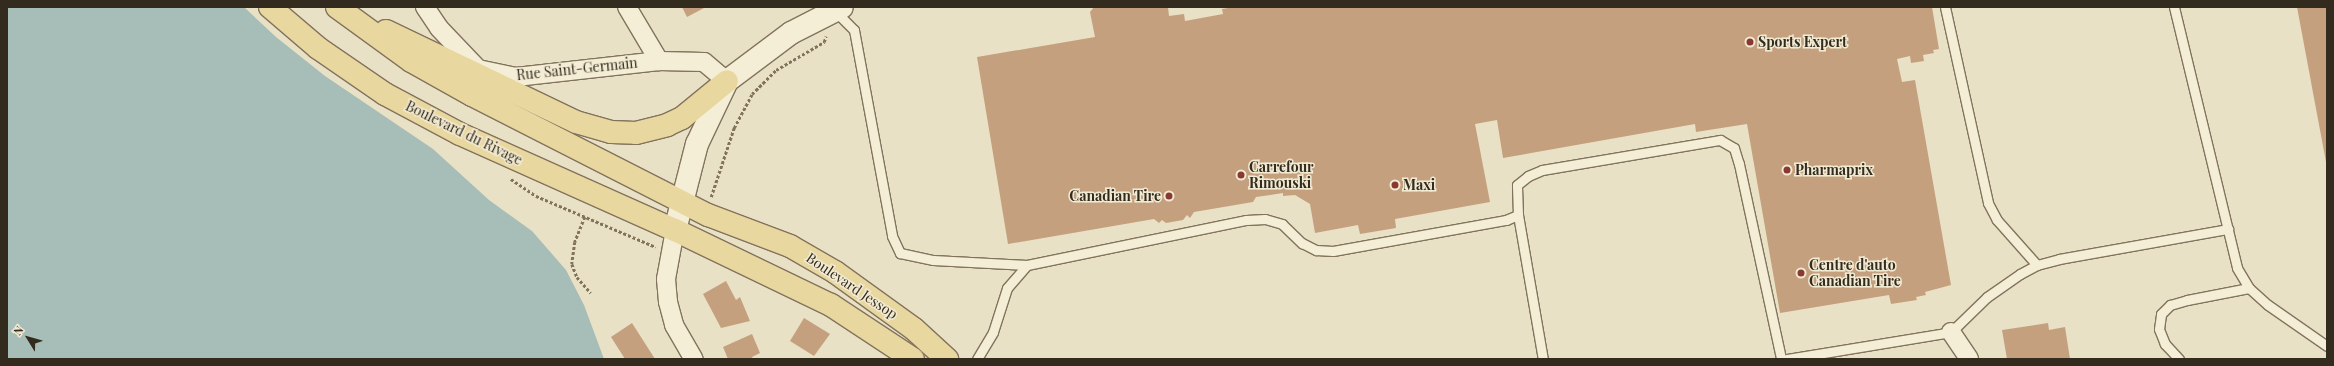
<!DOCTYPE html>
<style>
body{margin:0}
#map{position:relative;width:2334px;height:366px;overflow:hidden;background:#e9e1c5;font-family:"Playfair Display",serif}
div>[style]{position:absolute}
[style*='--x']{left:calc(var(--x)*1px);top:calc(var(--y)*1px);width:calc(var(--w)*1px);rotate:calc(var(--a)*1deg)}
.water>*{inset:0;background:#a6bdb8}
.building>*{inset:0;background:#c4a07e}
.path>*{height:2.5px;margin-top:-1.25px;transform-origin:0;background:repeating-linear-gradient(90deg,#82735d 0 3px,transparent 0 5px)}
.roads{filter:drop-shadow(1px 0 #82735d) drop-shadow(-1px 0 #82735d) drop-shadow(0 1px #82735d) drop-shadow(0 -1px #82735d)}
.lane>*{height:9px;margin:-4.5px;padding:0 4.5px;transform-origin:4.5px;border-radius:4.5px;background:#f5eed7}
.street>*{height:18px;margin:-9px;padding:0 9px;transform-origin:9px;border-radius:9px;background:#f5eed7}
.secondary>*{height:22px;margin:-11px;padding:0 11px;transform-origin:11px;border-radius:11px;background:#f5eed7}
.primary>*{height:22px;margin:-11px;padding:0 11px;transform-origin:11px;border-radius:11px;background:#e9d7a0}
.dots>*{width:11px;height:11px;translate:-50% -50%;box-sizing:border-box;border:2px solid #f2ebd3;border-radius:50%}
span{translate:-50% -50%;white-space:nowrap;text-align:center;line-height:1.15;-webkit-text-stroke:3px #f2ebd3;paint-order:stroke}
.poi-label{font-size:14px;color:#342b1f;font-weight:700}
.left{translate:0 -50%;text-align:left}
.right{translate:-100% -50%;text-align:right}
.street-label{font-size:14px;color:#342b1f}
.frame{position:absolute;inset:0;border:8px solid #342b1f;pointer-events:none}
.north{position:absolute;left:8px;top:318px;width:40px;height:40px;-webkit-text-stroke:3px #f2ebd3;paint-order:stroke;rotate:307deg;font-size:11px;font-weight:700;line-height:16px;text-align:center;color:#342b1f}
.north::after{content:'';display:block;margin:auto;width:14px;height:18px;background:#342b1f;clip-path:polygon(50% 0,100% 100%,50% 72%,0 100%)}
</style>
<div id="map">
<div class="water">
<div style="clip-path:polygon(7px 7px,244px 7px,276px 37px,325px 76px,433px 149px,489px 200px,532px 231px,566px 270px,584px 305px,604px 359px,7px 359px)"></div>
</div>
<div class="building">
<div style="clip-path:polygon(682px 7px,706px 7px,687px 17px)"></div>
<div style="clip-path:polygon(1094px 7px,1168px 7px,1169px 16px,1184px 14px,1185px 21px,1223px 14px,1222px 9px,1234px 7px,1932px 7px,1939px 49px,1933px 50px,1934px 53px,1923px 55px,1924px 61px,1911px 63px,1910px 56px,1897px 59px,1902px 82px,1915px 80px,1951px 285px,1925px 292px,1926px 295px,1916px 297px,1917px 300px,1891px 304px,1889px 295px,1780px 313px,1747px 124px,1696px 132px,1695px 124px,1503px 158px,1497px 120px,1475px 124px,1490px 202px,1395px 219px,1396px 228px,1360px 234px,1358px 225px,1315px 233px,1310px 204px,1295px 195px,1283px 196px,1283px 193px,1256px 197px,1253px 202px,1194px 212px,1190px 218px,1187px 215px,1183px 220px,1166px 223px,1162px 220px,1159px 223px,1154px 219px,1008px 244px,977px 57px,1095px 37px,1090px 12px)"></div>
<div style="clip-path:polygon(2297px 7px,2327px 7px,2327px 162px,2326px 162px)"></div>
<div style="clip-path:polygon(726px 281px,736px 300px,740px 297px,750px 321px,721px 328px,703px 294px)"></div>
<div style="clip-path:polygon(804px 318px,830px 334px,814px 356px,790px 341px)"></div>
<div style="clip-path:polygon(632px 323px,655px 359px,625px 359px,611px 337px)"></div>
<div style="clip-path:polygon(2048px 323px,2049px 330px,2065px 327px,2070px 359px,2007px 359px,2002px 330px)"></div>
<div style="clip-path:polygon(752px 334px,760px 353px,752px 357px,753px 359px,728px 359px,723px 347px)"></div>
</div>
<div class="path">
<div style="--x:511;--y:179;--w:30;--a:34"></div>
<div style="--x:536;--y:196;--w:130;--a:23"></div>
<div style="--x:711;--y:197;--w:73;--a:-71.6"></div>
<div style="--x:734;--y:128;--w:38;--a:-62"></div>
<div style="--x:752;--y:94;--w:34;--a:-45"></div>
<div style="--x:776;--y:70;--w:56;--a:-30.3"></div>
<div style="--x:824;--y:42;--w:6;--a:-72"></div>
<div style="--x:585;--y:217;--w:27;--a:112"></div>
<div style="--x:575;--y:242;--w:22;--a:98"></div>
<div style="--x:572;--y:264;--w:14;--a:69"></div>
<div style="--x:577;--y:277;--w:21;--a:49"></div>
</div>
<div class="roads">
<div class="lane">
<div style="--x:1945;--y:7;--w:201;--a:77.6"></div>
<div style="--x:1988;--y:203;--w:19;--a:62"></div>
<div style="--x:1997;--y:220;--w:60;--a:48.4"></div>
<div style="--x:2174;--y:7;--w:268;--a:76.4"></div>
<div style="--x:2237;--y:268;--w:23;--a:59"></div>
<div style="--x:2249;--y:288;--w:25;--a:42"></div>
<div style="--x:2268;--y:305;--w:72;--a:34.8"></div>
<div style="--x:835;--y:11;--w:27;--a:45"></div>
<div style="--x:854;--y:30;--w:209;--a:79.5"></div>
<div style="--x:892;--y:236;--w:19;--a:65"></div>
<div style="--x:900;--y:253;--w:34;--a:12"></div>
<div style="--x:933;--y:260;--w:94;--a:3"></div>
<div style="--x:1518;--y:215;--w:146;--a:80.2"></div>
<div style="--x:977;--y:359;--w:31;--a:-59"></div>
<div style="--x:993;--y:332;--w:46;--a:-72.3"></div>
<div style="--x:1007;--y:288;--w:30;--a:-49"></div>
<div style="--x:1027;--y:265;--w:224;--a:-11.6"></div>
<div style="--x:1246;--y:220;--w:19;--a:-3"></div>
<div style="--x:1265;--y:219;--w:18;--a:16"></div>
<div style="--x:1282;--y:224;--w:28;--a:44"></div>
<div style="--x:1302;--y:243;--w:16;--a:27"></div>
<div style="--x:1316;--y:250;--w:17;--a:3"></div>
<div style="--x:1333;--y:251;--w:176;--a:-10.2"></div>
<div style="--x:1506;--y:220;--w:13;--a:-23"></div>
<div style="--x:1518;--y:215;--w:30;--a:-92"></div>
<div style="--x:1517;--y:185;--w:14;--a:-39"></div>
<div style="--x:1528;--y:176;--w:15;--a:-23"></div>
<div style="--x:1542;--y:170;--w:181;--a:-9.6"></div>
<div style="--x:1720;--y:140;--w:16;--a:30"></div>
<div style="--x:1734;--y:148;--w:17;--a:73"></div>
<div style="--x:1739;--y:164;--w:199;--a:77.8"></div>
<div style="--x:1787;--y:359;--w:166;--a:-9.3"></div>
<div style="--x:1951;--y:332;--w:50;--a:-44.2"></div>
<div style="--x:1987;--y:297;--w:40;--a:-34.9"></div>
<div style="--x:2020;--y:274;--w:19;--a:-28"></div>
<div style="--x:2037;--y:265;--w:23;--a:-15"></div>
<div style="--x:2059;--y:259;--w:172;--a:-10.1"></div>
<div style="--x:2179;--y:359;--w:21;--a:-133"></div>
<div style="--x:2165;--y:344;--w:16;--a:-112"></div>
<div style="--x:2159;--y:329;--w:15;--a:-82"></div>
<div style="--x:2161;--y:314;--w:13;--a:-45"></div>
<div style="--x:2170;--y:305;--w:18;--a:-16"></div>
<div style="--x:2187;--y:300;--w:63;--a:-11"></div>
</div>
<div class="street">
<div style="--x:425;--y:7;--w:25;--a:56"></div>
<div style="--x:439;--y:28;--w:57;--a:46.4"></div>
<div style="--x:478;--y:69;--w:39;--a:12"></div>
<div style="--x:516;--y:77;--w:144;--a:-6.4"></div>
<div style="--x:659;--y:61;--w:45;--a:1.3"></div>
<div style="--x:704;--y:62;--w:30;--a:40"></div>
<div style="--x:627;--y:7;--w:63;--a:59.3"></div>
<div style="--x:675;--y:230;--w:50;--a:100.4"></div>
<div style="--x:666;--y:279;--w:23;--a:85"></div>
<div style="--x:668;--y:302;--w:24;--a:75"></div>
<div style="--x:674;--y:325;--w:39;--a:60"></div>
<div style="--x:1951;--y:332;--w:32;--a:56"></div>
</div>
<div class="secondary">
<div style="--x:675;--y:230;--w:89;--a:-75.7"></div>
<div style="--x:697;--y:144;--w:70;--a:-64.5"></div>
<div style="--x:727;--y:81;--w:80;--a:-36.9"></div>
<div style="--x:791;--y:33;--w:57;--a:-27"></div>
</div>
<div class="primary">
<div style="--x:270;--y:7;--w:63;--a:40.5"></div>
<div style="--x:318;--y:48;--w:81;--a:34.5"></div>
<div style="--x:385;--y:94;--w:85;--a:28.1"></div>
<div style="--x:460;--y:134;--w:235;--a:24.1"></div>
<div style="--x:675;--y:230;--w:173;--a:25.7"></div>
<div style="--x:831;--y:305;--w:98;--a:33.4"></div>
<div style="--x:337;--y:7;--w:92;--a:36.1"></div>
<div style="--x:411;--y:61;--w:70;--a:29.1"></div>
<div style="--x:472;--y:95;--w:265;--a:27"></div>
<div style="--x:708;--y:215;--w:88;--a:20.7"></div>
<div style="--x:790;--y:246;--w:52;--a:30"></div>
<div style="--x:835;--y:272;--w:97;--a:35.8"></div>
<div style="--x:914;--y:329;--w:45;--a:42.3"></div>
<div style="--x:386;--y:31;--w:211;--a:25.6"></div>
<div style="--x:576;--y:122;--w:36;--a:16"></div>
<div style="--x:611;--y:132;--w:25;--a:2"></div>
<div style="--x:636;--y:133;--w:32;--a:-14"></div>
<div style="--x:667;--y:125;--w:17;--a:-25"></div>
<div style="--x:682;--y:118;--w:58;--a:-39.4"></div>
</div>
</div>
<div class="dots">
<div style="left:1750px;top:42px;background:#8b3833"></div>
<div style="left:1787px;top:170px;background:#8b3833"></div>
<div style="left:1241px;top:175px;background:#8b3833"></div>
<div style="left:1395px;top:185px;background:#8b3833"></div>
<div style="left:1169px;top:196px;background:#8b3833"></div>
<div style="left:1801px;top:273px;background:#8b3833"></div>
</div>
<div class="poi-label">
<span class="left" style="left:1758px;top:42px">Sports Expert</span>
<span class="left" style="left:1249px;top:175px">Carrefour<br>Rimouski</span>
<span class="left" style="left:1795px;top:170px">Pharmaprix</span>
<span class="left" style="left:1403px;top:185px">Maxi</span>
<span class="right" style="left:1161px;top:196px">Canadian Tire</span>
<span class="left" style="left:1809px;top:273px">Centre d'auto<br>Canadian Tire</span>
</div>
<div class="street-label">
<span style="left:577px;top:69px;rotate:-6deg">Rue Saint-Germain</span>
<span style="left:464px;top:133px;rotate:26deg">Boulevard du Rivage</span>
<span style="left:852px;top:286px;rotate:34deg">Boulevard Jessop</span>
</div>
<div class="frame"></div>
<div class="north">N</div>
</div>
